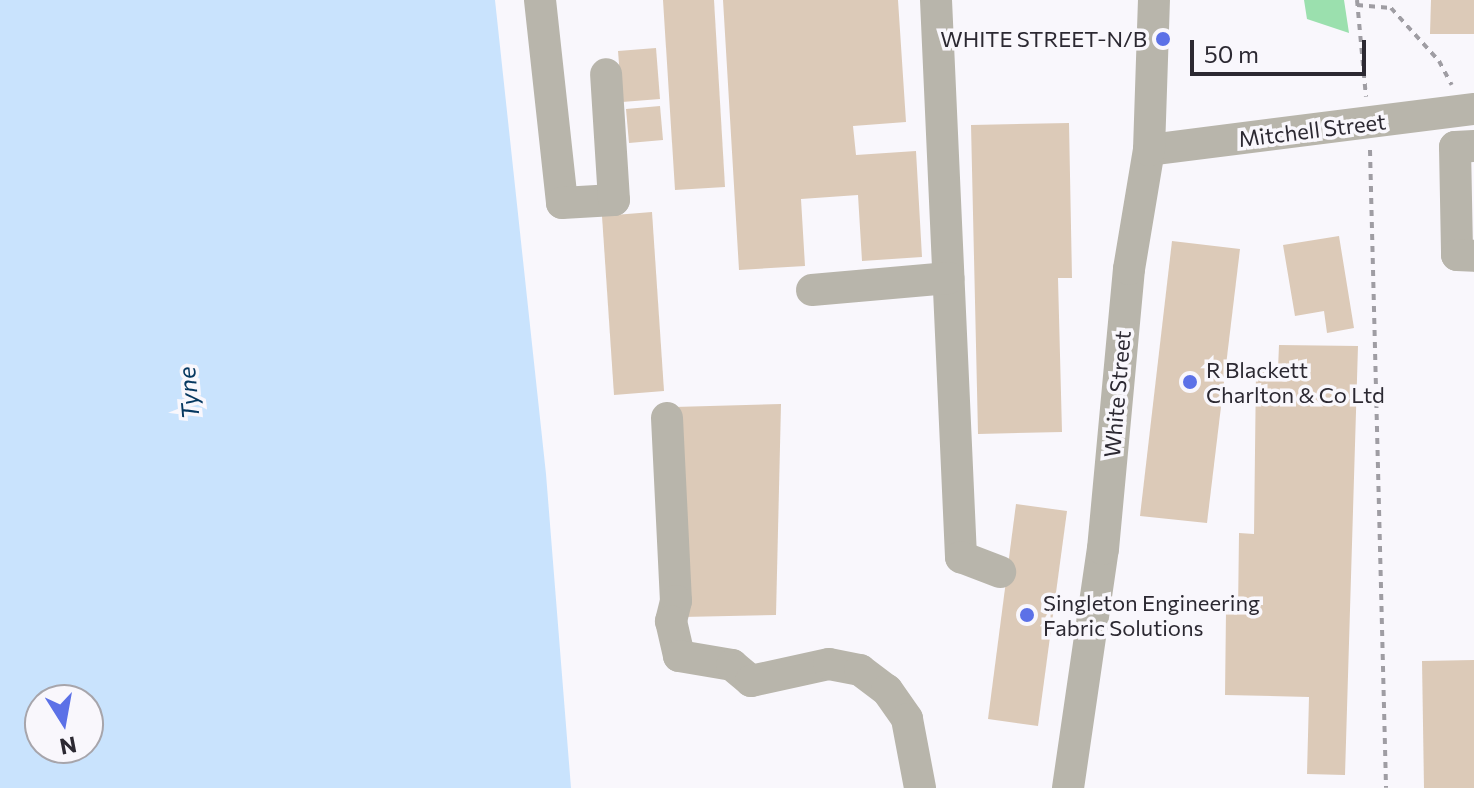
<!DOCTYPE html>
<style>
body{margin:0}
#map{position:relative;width:1474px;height:788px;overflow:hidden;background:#f9f7fc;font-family:Commissioner,sans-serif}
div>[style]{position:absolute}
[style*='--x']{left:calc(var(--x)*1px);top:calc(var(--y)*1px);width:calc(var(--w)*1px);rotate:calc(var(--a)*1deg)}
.green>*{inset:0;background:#9be0ae}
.water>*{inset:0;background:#c9e3fd}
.building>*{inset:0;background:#dccab8}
.path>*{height:4px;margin-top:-2px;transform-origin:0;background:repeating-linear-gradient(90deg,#9f9da3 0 6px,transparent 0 12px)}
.minor>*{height:32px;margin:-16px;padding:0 16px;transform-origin:16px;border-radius:16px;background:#b8b5ab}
.dots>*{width:22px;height:22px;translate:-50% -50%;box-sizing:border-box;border:4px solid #f9f7fc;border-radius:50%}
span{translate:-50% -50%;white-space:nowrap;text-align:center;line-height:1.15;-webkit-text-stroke:7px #f9f7fc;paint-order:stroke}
.poi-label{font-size:22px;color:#2c2932}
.right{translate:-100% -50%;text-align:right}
.left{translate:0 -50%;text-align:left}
.street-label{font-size:22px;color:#2c2932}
.water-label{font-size:24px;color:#063860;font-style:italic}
.north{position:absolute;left:24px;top:684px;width:80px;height:80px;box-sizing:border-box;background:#f9f7fc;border:2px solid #a7a5ab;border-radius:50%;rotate:169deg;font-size:22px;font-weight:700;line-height:32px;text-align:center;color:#2c2932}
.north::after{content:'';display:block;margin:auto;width:28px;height:36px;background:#5c71e7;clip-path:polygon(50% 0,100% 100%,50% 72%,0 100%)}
.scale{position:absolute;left:1190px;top:40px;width:176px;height:36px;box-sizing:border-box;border:4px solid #2c2932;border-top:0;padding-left:10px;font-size:24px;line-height:28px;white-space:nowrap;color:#2c2932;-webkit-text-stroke:6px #f9f7fc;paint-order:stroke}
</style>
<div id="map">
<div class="green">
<div style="clip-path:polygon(1304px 0,1344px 0,1349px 33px,1307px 19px)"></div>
</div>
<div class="water">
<div style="clip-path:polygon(evenodd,0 0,495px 0,546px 474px,571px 788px,0 788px,0 0,40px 700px,88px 700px,88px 748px,40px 748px,40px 700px)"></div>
</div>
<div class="building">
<div style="clip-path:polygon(663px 0,714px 0,725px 187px,675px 190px)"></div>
<div style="clip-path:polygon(723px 0,898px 0,906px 122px,853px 126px,856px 155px,916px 151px,922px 257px,862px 261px,858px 195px,801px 199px,805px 266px,739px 270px)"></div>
<div style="clip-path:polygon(1431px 0,1474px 0,1474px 34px,1430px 34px)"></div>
<div style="clip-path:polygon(656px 48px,660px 99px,622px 102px,618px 51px)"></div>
<div style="clip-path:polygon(660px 106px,663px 140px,629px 143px,626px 109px)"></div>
<div style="clip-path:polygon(1069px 123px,1072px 278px,1058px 278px,1062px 432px,978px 434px,971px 125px)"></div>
<div style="clip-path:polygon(652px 212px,664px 391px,614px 395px,602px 216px)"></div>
<div style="clip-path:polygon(1339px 236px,1354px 328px,1327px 333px,1324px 311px,1295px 316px,1283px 245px)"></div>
<div style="clip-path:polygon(1172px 241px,1240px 249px,1207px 523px,1140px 516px)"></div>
<div style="clip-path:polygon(1279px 345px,1358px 346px,1345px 775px,1307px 774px,1309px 697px,1225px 695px,1226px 611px,1238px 612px,1239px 533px,1254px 534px,1256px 369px,1278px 369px)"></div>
<div style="clip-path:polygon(781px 404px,776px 615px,682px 617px,674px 407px)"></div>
<div style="clip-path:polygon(1016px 504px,1067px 511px,1038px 726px,988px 719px)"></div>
<div style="clip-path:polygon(1474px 660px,1474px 788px,1424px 788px,1422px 661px)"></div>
</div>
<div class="path">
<div style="--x:1357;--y:0;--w:97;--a:84.7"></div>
<div style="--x:1357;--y:5;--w:34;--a:5"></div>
<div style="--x:1391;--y:8;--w:72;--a:47.8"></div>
<div style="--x:1439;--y:61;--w:27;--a:62"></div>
<div style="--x:1370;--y:150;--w:638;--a:88.56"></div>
</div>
<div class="minor">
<div style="--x:540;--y:0;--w:204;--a:83.8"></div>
<div style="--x:562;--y:203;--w:52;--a:-3.3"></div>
<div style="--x:614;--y:200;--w:126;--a:-93.6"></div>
<div style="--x:936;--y:0;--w:558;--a:87.43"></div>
<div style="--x:961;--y:557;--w:42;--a:21"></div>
<div style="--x:1474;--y:146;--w:19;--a:177"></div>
<div style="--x:1455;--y:147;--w:108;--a:88.9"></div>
<div style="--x:1457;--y:255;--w:17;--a:3"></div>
<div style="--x:1149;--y:150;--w:328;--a:-7.2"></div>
<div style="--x:812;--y:290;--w:137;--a:-5"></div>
<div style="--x:667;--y:418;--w:183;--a:87.2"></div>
<div style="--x:676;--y:601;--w:21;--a:104"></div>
<div style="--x:671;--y:621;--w:36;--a:77"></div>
<div style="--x:679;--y:656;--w:54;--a:9.6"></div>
<div style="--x:732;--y:665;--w:25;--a:40"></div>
<div style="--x:751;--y:681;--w:80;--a:-12.3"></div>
<div style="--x:829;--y:664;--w:32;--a:11"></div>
<div style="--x:860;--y:670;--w:34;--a:37"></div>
<div style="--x:887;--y:690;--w:35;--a:55"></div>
<div style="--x:907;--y:719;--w:70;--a:79.3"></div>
<div style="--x:1068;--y:788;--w:242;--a:-81.7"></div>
<div style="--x:1103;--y:549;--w:281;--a:-84.7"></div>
<div style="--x:1129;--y:269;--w:121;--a:-80.5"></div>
<div style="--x:1149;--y:150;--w:150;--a:-88.1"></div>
</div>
<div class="dots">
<div style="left:1163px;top:39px;background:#5c71e7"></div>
<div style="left:1190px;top:382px;background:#5c71e7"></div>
<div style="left:1027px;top:615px;background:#5c71e7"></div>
</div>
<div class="poi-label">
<span class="right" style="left:1147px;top:39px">WHITE STREET-N/B</span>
<span class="left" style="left:1206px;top:382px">R Blackett<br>Charlton &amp; Co Ltd</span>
<span class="left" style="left:1043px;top:615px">Singleton Engineering<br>Fabric Solutions</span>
</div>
<div class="street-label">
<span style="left:1312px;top:130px;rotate:-7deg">Mitchell Street</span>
<span style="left:1117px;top:394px;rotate:-85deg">White Street</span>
</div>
<div class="water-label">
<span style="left:188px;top:393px;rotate:-95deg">Tyne</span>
</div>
<div class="north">N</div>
<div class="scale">50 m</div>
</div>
